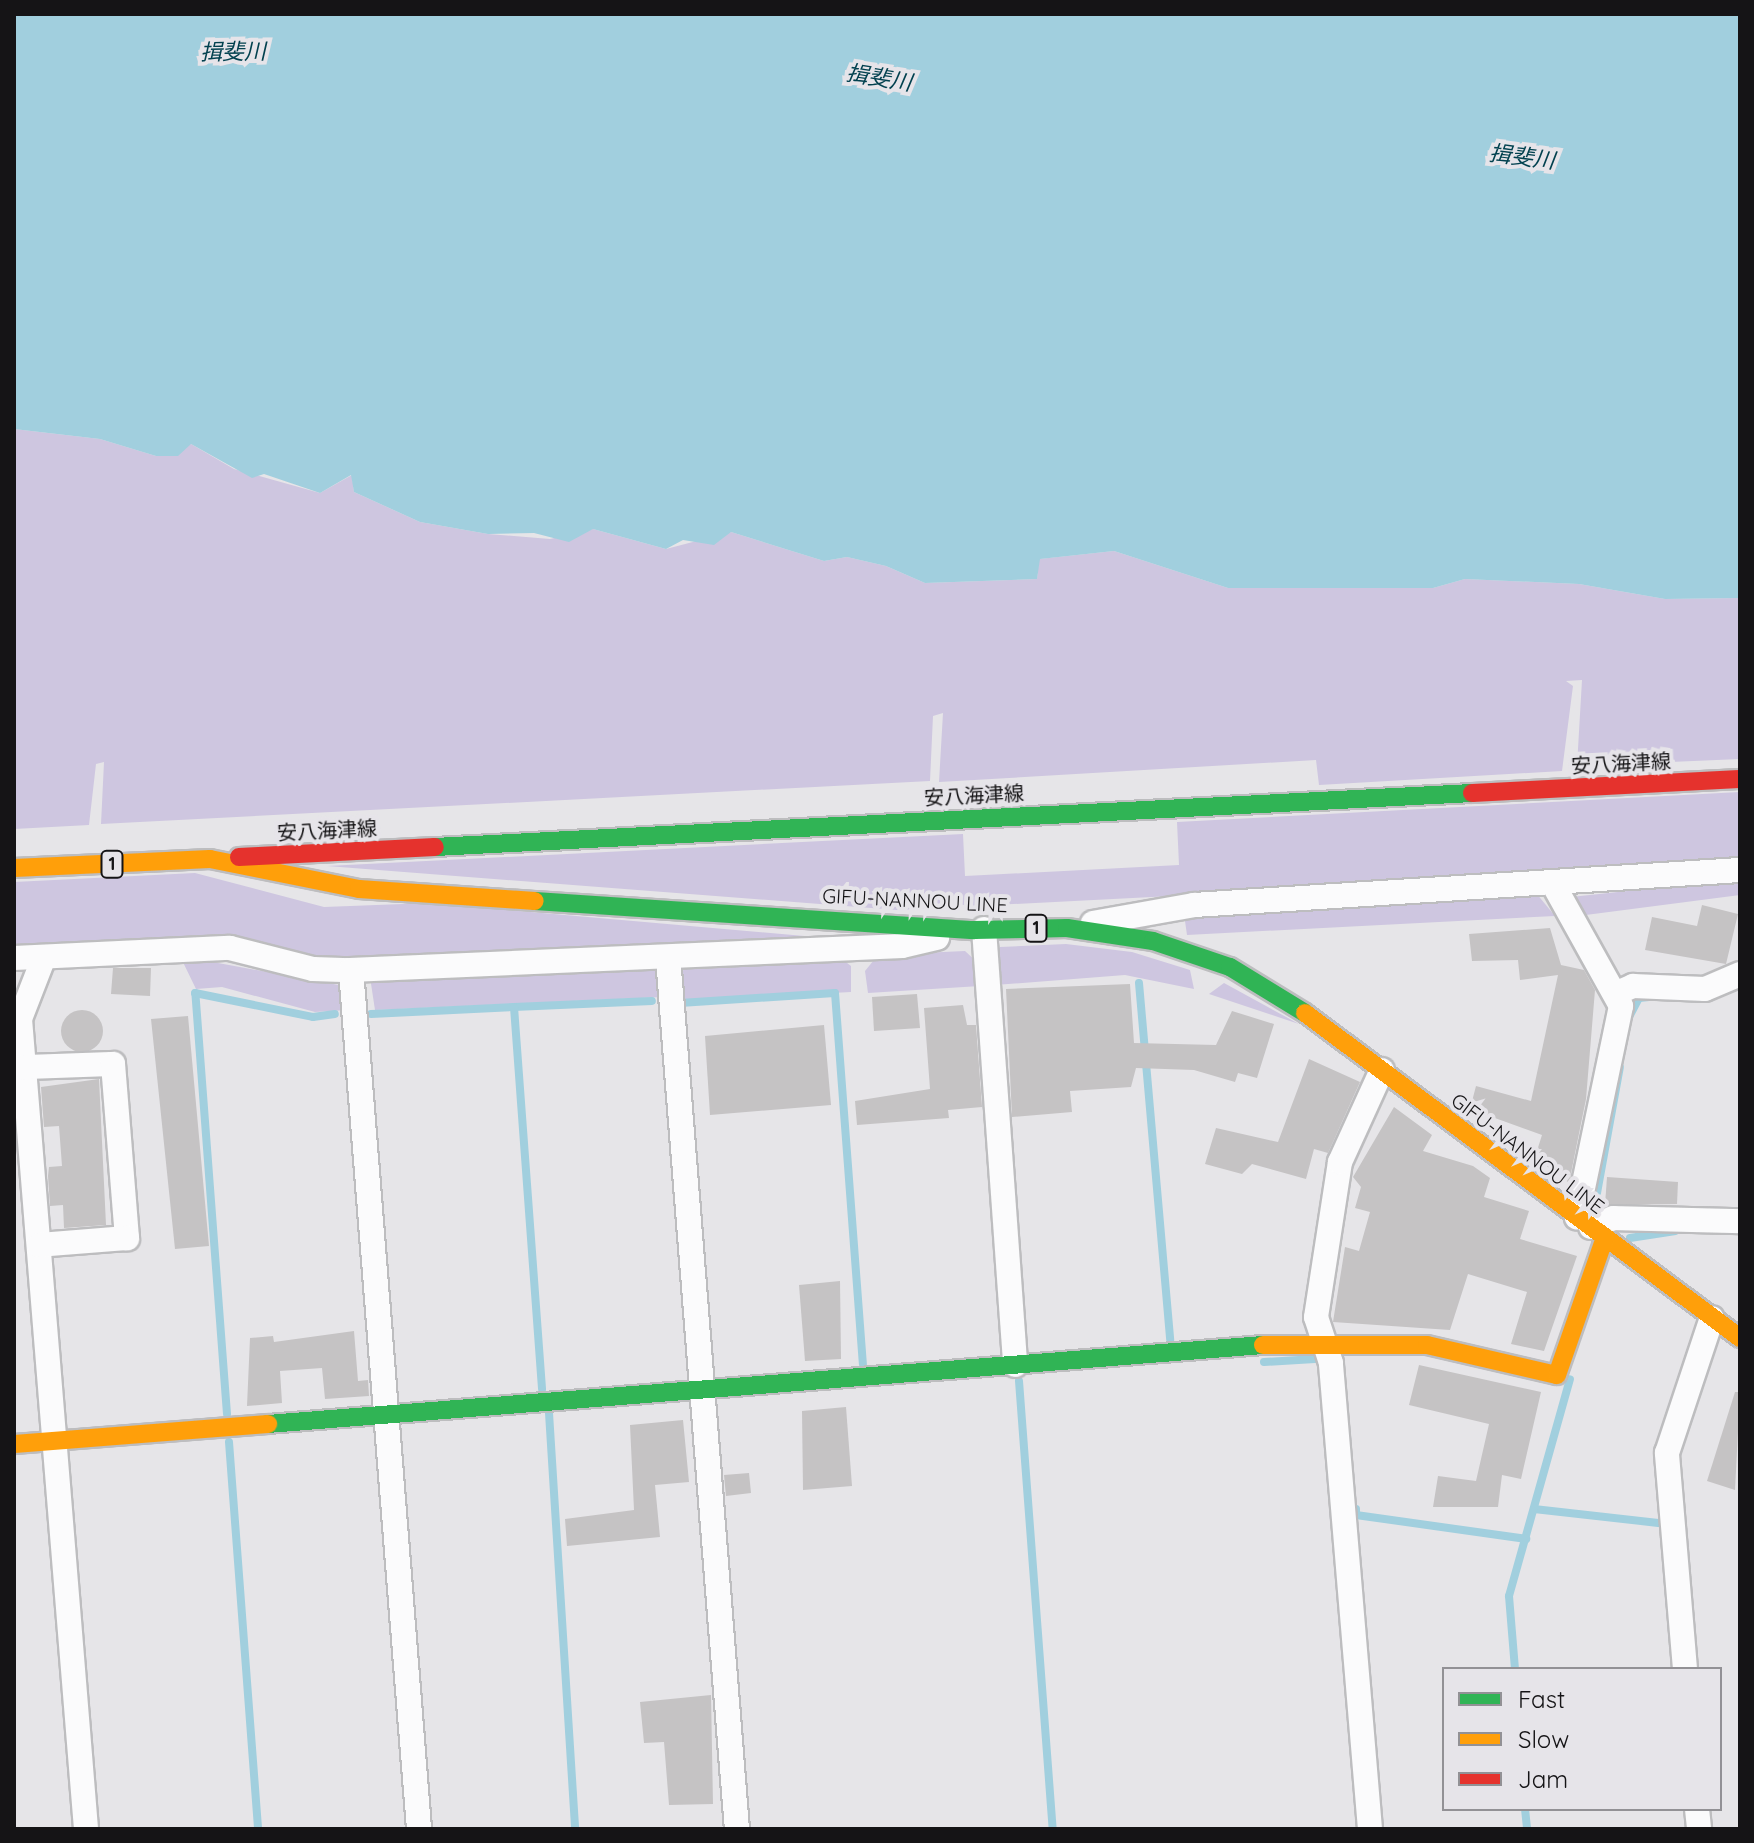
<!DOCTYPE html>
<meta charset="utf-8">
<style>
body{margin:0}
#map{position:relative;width:1754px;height:1843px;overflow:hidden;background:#e6e5e8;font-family:Quicksand,"Noto Sans JP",sans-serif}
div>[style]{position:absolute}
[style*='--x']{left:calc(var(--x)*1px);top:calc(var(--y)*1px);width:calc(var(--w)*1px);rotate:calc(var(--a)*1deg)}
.green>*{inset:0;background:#cec6e0}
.water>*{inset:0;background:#a1cfde}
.stream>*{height:8px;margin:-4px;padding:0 4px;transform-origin:4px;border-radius:4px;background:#a1cfde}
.building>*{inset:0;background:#c5c3c4}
.round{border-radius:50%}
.roads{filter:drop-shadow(2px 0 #bdbdbf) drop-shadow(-2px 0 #bdbdbf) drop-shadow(0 2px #bdbdbf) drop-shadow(0 -2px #bdbdbf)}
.street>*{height:24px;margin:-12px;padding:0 12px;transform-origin:12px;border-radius:12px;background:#fbfbfc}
.fast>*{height:18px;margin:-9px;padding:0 9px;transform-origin:9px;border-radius:9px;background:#30b455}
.slow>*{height:18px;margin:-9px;padding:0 9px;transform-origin:9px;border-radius:9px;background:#ff9f0a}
.jam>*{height:18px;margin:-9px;padding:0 9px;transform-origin:9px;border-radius:9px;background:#e5322d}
span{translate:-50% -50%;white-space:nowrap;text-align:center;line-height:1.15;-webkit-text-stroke:8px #e6e4e9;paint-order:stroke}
.shield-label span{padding:2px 6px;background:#e6e4e9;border:2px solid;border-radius:6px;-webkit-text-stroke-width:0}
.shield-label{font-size:18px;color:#151416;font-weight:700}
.street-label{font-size:20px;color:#151416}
.water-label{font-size:22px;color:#02414f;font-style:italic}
.frame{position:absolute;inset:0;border:16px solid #151416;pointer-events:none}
.legend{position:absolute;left:1442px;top:1667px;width:280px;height:144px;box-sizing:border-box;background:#e6e4e9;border:2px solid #929195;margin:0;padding:10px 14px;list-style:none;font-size:24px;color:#151416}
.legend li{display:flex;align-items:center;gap:16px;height:40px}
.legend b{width:40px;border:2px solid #929195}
</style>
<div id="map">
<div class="green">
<div style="clip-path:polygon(14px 429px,100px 439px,156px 456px,191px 444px,234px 469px,320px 493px,352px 475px,354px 492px,420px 522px,488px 534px,550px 539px,593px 529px,666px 549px,731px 532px,824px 561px,847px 557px,886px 566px,925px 583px,1037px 579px,1039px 559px,1114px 551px,1228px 588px,1433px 588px,1465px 579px,1579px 584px,1665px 599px,1740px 598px,1740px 759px,1577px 766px,1582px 680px,1566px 681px,1573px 686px,1562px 771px,1319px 785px,1316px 760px,939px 782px,943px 713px,933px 716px,930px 781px,101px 824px,104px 762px,96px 764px,89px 825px,14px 829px)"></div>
<div style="clip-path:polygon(1740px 792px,1740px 860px,1191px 895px,897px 910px,327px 866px,963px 834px,965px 876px,1179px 865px,1177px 822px)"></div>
<div style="clip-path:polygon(195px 873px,324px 907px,429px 903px,872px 942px,315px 961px,14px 947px,14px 882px)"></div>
<div style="clip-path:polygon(1740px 879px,1740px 895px,1578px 916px,1571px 897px)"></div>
<div style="clip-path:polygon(1536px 893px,1555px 916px,1187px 935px,1185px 921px,1195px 913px)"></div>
<div style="clip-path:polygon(1066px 944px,1132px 952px,1190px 970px,1194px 989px,1125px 975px,995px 985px,992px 961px,1000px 947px)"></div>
<div style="clip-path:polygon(965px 951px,978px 963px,980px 986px,868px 993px,865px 971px,878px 955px)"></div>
<div style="clip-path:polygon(180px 956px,344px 986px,347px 1010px,315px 1012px,222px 987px,196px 989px)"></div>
<div style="clip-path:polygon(838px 956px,851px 966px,851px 992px,680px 1001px,677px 977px,689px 964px)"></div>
<div style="clip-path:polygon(648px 963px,662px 978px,663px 997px,375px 1010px,370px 977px)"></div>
<div style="clip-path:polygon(1224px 983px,1299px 1024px,1209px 994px)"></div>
</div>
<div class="water">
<div style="clip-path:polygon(14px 14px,1740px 14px,1740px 598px,1665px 599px,1579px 584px,1465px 579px,1433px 588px,1228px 588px,1114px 551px,1040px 559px,1037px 579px,925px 583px,886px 566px,847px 557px,824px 561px,731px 532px,714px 545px,683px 540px,666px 549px,593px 529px,569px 542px,534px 533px,488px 534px,420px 522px,354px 492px,351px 475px,320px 493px,264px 474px,252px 478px,191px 444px,178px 456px,156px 456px,100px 439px,14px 429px)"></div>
</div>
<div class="stream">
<div style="--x:1139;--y:983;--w:358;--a:85"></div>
<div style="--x:680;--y:1003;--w:155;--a:-3.7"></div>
<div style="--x:835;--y:993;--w:372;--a:85.7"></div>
<div style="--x:514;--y:1007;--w:138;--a:-2.5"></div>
<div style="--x:371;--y:1014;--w:143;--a:-2.8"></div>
<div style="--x:514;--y:1007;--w:383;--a:85.8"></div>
<div style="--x:1630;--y:1015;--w:19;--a:-62"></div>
<div style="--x:1639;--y:998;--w:10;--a:-6"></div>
<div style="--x:1595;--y:1204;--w:139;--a:-79.7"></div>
<div style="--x:1630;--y:1238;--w:46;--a:-8.8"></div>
<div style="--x:1264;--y:1362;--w:51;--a:-3.4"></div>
<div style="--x:1019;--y:1381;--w:449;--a:85.7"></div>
<div style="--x:549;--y:1413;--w:417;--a:86.4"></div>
<div style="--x:227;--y:1414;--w:422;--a:-94.3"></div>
<div style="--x:195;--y:993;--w:120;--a:11.5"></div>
<div style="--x:313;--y:1017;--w:22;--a:-8"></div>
<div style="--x:229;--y:1442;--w:388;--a:85.7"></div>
<div style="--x:1356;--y:1509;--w:6;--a:90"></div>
<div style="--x:1356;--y:1515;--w:172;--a:8"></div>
<div style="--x:1534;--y:1509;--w:125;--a:6.4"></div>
<div style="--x:1515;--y:1669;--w:73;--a:-94.7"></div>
<div style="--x:1509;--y:1596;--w:225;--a:-74.3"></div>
<div style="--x:1525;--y:1809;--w:20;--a:84"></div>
</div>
<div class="building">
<div style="clip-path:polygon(1702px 905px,1738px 914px,1726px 964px,1645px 950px,1652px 917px,1697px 926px)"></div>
<div style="clip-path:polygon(1550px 928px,1561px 965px,1584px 970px,1595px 990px,1586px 1099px,1569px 1183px,1535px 1157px,1542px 1135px,1470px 1109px,1476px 1086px,1531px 1101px,1558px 975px,1520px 980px,1518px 960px,1472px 961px,1469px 934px)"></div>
<div style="clip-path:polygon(113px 968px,151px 968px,150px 996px,111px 994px)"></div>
<div style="clip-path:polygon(1130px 984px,1134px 1043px,1216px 1045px,1232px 1011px,1274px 1024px,1257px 1078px,1238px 1073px,1235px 1082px,1194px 1070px,1136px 1068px,1131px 1087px,1070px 1091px,1072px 1112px,1012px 1117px,1006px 989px)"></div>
<div style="clip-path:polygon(917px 994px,920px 1028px,874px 1031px,872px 997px)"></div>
<div style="clip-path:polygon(963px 1005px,967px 1025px,976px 1025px,982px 1107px,948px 1110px,949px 1118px,857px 1125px,855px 1101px,930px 1089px,924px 1008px)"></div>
<div class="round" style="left:61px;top:1010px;width:42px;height:42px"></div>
<div style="clip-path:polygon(188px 1016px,209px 1246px,175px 1249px,151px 1019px)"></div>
<div style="clip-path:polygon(824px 1025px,831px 1105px,710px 1115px,705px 1036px)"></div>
<div style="clip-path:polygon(1309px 1059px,1360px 1082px,1328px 1153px,1314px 1149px,1306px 1179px,1252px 1164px,1242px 1174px,1205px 1164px,1216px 1128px,1278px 1142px)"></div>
<div style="clip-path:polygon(99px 1079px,106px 1225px,64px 1228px,63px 1205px,50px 1206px,48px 1176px,49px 1167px,62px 1166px,59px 1126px,44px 1127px,41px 1087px)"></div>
<div style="clip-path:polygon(1394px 1107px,1432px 1135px,1423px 1151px,1473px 1166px,1490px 1178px,1484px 1197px,1529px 1211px,1520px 1239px,1577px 1256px,1544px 1351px,1511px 1344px,1527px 1292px,1468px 1274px,1450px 1330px,1333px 1322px,1345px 1247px,1359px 1251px,1370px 1212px,1355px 1208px,1361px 1187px,1353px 1177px)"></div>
<div style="clip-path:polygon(1607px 1177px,1678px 1182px,1677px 1204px,1605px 1205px)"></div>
<div style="clip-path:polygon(840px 1281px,841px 1359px,805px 1361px,799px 1285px)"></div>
<div style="clip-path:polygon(354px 1331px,358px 1381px,368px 1380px,369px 1396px,325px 1399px,322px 1368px,280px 1371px,282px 1403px,247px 1406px,250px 1338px,273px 1336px,274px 1342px)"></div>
<div style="clip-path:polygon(1419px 1365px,1541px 1392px,1521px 1479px,1502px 1475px,1498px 1507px,1433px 1507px,1438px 1476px,1476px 1481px,1489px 1424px,1409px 1405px)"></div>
<div style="clip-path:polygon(1735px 1392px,1740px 1392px,1735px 1490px,1707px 1481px)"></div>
<div style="clip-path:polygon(846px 1407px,852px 1486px,803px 1490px,802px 1411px)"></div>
<div style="clip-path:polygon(683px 1420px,689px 1482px,655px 1485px,660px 1537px,567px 1546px,565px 1519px,634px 1510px,630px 1425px)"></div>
<div style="clip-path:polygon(749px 1473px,751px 1493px,726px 1496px,724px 1475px)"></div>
<div style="clip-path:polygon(711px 1695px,713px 1804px,669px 1805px,664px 1742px,644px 1743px,640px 1702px)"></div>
</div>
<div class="roads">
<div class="street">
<div style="--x:1552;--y:882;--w:142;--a:60.9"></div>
<div style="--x:1621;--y:1006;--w:216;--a:101.8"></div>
<div style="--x:1093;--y:923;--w:103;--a:-10.1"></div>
<div style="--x:1194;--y:905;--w:547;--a:-3.67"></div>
<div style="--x:984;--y:929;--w:437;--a:85.9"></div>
<div style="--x:44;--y:957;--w:66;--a:111.2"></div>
<div style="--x:20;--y:1019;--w:813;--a:85.34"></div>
<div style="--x:668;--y:957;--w:875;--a:85.48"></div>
<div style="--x:14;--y:958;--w:216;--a:-2.7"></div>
<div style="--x:230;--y:948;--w:86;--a:14.2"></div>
<div style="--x:313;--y:969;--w:37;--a:2"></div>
<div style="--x:350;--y:970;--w:553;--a:-2.49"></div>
<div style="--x:902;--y:946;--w:36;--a:-13"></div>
<div style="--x:351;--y:970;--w:862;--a:85.47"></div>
<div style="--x:1615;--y:994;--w:20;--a:-24"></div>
<div style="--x:1633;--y:986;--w:72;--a:2.4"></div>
<div style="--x:1705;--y:989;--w:38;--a:-23"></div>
<div style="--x:25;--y:1067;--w:88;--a:-2"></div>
<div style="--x:113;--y:1064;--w:175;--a:85.4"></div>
<div style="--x:127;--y:1238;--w:88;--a:175.5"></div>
<div style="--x:1591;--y:1227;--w:24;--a:-22"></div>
<div style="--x:1613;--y:1218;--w:127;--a:1.4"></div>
<div style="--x:1685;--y:1669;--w:217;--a:-94.8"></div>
<div style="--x:1667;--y:1453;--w:142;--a:-71.6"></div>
<div style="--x:1697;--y:1809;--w:20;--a:84"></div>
<div style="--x:1370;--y:1829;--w:468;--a:-94.8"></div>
<div style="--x:1331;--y:1363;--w:48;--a:-108.1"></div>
<div style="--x:1316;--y:1317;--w:157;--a:-81.2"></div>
<div style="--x:1340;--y:1162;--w:101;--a:-65.5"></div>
</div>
<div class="fast">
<div style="--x:435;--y:847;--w:1038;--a:-2.98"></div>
<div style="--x:535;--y:901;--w:440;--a:3.8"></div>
<div style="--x:974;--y:930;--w:93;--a:-1.2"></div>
<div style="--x:1067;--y:928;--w:87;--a:8.6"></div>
<div style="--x:1153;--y:941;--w:81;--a:18.7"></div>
<div style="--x:1230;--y:967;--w:88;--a:31.5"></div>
<div style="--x:268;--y:1424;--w:998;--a:-4.54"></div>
</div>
<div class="slow">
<div style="--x:14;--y:868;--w:196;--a:-2.6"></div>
<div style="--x:210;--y:859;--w:152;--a:11.4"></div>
<div style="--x:359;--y:889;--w:176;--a:3.9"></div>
<div style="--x:1305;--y:1013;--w:543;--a:36.76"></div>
<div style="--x:1263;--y:1345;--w:164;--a:0"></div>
<div style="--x:1427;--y:1345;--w:133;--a:13"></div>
<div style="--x:1557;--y:1375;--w:146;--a:-70.8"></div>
<div style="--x:14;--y:1444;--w:255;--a:-4.5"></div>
</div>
<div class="jam">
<div style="--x:1472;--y:793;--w:268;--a:-3"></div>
<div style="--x:239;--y:857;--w:196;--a:-2.9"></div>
</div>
</div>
<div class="shield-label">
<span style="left:112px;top:864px">1</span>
<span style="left:1036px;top:928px">1</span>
</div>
<div class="street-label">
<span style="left:1621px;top:763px;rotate:-3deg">安八海津線</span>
<span style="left:974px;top:795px;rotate:-3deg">安八海津線</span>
<span style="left:327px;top:830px;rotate:-3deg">安八海津線</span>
<span style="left:915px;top:900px;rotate:3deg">GIFU-NANNOU LINE</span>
<span style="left:1528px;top:1153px;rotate:37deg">GIFU-NANNOU LINE</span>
</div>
<div class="water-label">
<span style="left:233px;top:52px;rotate:-1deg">揖斐川</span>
<span style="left:879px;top:78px;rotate:9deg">揖斐川</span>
<span style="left:1522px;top:157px;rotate:7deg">揖斐川</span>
</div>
<div class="frame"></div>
<ul class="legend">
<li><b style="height:10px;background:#30b455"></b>Fast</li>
<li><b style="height:10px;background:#ff9f0a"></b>Slow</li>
<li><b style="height:10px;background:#e5322d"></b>Jam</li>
</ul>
</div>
